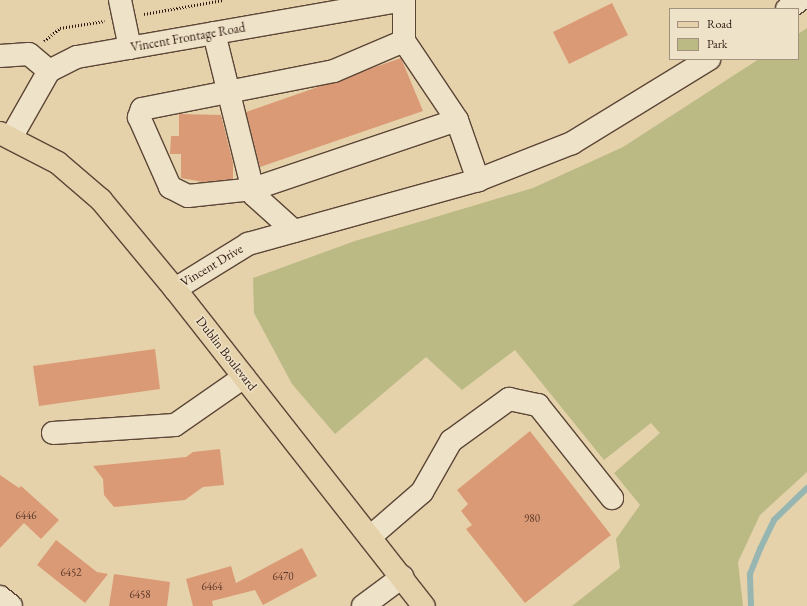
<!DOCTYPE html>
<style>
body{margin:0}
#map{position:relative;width:807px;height:606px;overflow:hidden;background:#e5d2ab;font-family:"EB Garamond",serif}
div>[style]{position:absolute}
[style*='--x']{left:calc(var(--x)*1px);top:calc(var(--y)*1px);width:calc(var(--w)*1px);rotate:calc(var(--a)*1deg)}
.green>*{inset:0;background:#bbba85}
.stream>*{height:6px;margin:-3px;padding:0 3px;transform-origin:3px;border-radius:3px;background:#98b6b1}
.building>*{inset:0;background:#db9a76}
.path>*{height:2.5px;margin-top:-1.25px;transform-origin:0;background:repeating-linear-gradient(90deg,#2e1810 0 1px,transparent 0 3px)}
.roads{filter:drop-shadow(1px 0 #5c4637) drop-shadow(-1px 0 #5c4637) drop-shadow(0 1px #5c4637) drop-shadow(0 -1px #5c4637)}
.minor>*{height:22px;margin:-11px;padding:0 11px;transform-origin:11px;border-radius:11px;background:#eee2c8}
.major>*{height:22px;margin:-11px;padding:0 11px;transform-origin:11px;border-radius:11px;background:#e5d2ab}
span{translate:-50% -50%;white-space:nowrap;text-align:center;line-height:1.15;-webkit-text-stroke:3px #eee2c8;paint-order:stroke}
.number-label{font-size:11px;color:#59382a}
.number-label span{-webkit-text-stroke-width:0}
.street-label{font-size:13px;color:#2e1810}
.legend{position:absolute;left:669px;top:8px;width:130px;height:52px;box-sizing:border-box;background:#eee2c8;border:1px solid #a1917e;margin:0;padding:5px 7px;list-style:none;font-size:12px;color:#2e1810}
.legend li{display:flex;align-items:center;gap:8px;height:20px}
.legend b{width:20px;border:1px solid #a1917e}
</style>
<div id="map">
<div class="green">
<div style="clip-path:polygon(807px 28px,807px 472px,760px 515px,738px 562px,743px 606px,572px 606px,620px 568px,616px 539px,640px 505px,614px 473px,660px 433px,651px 423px,604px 460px,515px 350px,462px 390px,426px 357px,335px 434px,292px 384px,254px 313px,253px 278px,355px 241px,533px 188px,623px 147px,759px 59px,798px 59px,798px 34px)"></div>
</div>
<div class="stream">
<div style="--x:751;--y:606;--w:32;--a:-92"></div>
<div style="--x:750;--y:574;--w:27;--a:-68"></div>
<div style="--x:760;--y:549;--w:32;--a:-64"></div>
<div style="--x:774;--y:520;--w:46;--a:-44.1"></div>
</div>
<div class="building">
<div style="clip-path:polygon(612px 3px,628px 35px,569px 64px,553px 32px)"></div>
<div style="clip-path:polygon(401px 58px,423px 111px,260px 167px,246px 112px)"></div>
<div style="clip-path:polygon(179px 114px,221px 115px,233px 163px,233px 179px,203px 182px,181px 178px,181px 154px,170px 154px,171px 136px,179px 136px)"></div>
<div style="clip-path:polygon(155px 349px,160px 389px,39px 406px,33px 366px)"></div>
<div style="clip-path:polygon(530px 431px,611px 535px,525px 603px,466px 529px,472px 525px,461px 511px,468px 504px,457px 490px)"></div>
<div style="clip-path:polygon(220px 449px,224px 485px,203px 487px,185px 500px,114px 507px,104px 495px,103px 479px,93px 466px,186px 457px,193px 452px)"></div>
<div style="clip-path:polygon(0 475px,19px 488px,21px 486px,59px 520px,41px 539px,24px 523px,0 548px)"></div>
<div style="clip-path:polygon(56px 540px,97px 572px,108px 574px,85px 603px,37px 565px)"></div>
<div style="clip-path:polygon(302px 548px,317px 576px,263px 605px,255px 590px,212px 601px,213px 606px,193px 606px,186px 579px,231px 566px,236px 583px)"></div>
<div style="clip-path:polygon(114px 574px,170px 582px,167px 606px,109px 606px)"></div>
</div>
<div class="path">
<div style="--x:144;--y:14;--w:80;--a:-10"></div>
<div style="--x:44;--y:41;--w:21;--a:-39"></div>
<div style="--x:60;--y:28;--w:45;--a:-9"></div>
</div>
<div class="roads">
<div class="minor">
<div style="--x:120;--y:0;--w:49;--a:78.2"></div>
<div style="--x:404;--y:0;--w:41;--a:90"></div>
<div style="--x:404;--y:41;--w:95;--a:56.1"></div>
<div style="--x:457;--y:120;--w:64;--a:70.7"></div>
<div style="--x:787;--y:9;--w:16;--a:-35"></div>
<div style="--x:214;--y:33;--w:167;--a:76.1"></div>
<div style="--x:254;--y:195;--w:54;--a:42"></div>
<div style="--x:404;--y:41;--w:76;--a:156.8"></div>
<div style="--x:334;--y:71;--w:196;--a:168.8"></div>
<div style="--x:142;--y:109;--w:9;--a:111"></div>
<div style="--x:139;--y:117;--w:77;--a:66.1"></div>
<div style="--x:170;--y:187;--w:20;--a:27"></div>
<div style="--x:188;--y:196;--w:65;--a:-6.1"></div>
<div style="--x:253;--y:189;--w:215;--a:-18.7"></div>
<div style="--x:0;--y:56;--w:29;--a:-4"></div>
<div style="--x:29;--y:54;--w:26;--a:40"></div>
<div style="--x:12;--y:136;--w:75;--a:-60.4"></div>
<div style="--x:49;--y:71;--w:31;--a:-27"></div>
<div style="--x:77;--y:57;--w:331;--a:-9.9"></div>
<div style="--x:175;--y:289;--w:86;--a:-31.7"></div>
<div style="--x:248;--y:244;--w:239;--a:-15.5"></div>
<div style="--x:478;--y:180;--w:101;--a:-21.5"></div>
<div style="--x:572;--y:143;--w:161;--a:-31.5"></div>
<div style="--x:53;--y:433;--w:122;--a:-3.8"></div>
<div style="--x:175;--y:425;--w:84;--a:-34.8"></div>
<div style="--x:370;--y:537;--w:69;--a:-40.9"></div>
<div style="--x:422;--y:492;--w:59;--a:-60.4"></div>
<div style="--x:451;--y:441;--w:72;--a:-35.9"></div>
<div style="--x:509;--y:399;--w:30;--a:12"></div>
<div style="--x:538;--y:405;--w:119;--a:51.5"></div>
<div style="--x:0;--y:597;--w:14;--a:39"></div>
<div style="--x:363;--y:606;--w:49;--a:-36.6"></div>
</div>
<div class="major">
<div style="--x:0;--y:133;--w:65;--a:27.3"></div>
<div style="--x:58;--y:163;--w:57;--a:40.7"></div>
<div style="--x:101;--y:200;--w:116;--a:50.3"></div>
<div style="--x:175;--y:289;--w:403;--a:51.9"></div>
</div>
</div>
<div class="number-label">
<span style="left:26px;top:515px">6446</span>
<span style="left:532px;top:518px">980</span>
<span style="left:71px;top:572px">6452</span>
<span style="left:283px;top:576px">6470</span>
<span style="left:212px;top:586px">6464</span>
<span style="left:140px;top:594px">6458</span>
</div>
<div class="street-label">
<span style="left:188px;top:38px;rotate:-10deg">Vincent Frontage Road</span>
<span style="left:212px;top:266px;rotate:-31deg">Vincent Drive</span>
<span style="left:226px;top:354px;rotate:52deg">Dublin Boulevard</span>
</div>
<ul class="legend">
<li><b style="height:5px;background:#e5d2ab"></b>Road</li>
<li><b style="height:11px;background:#bbba85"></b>Park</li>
</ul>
</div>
